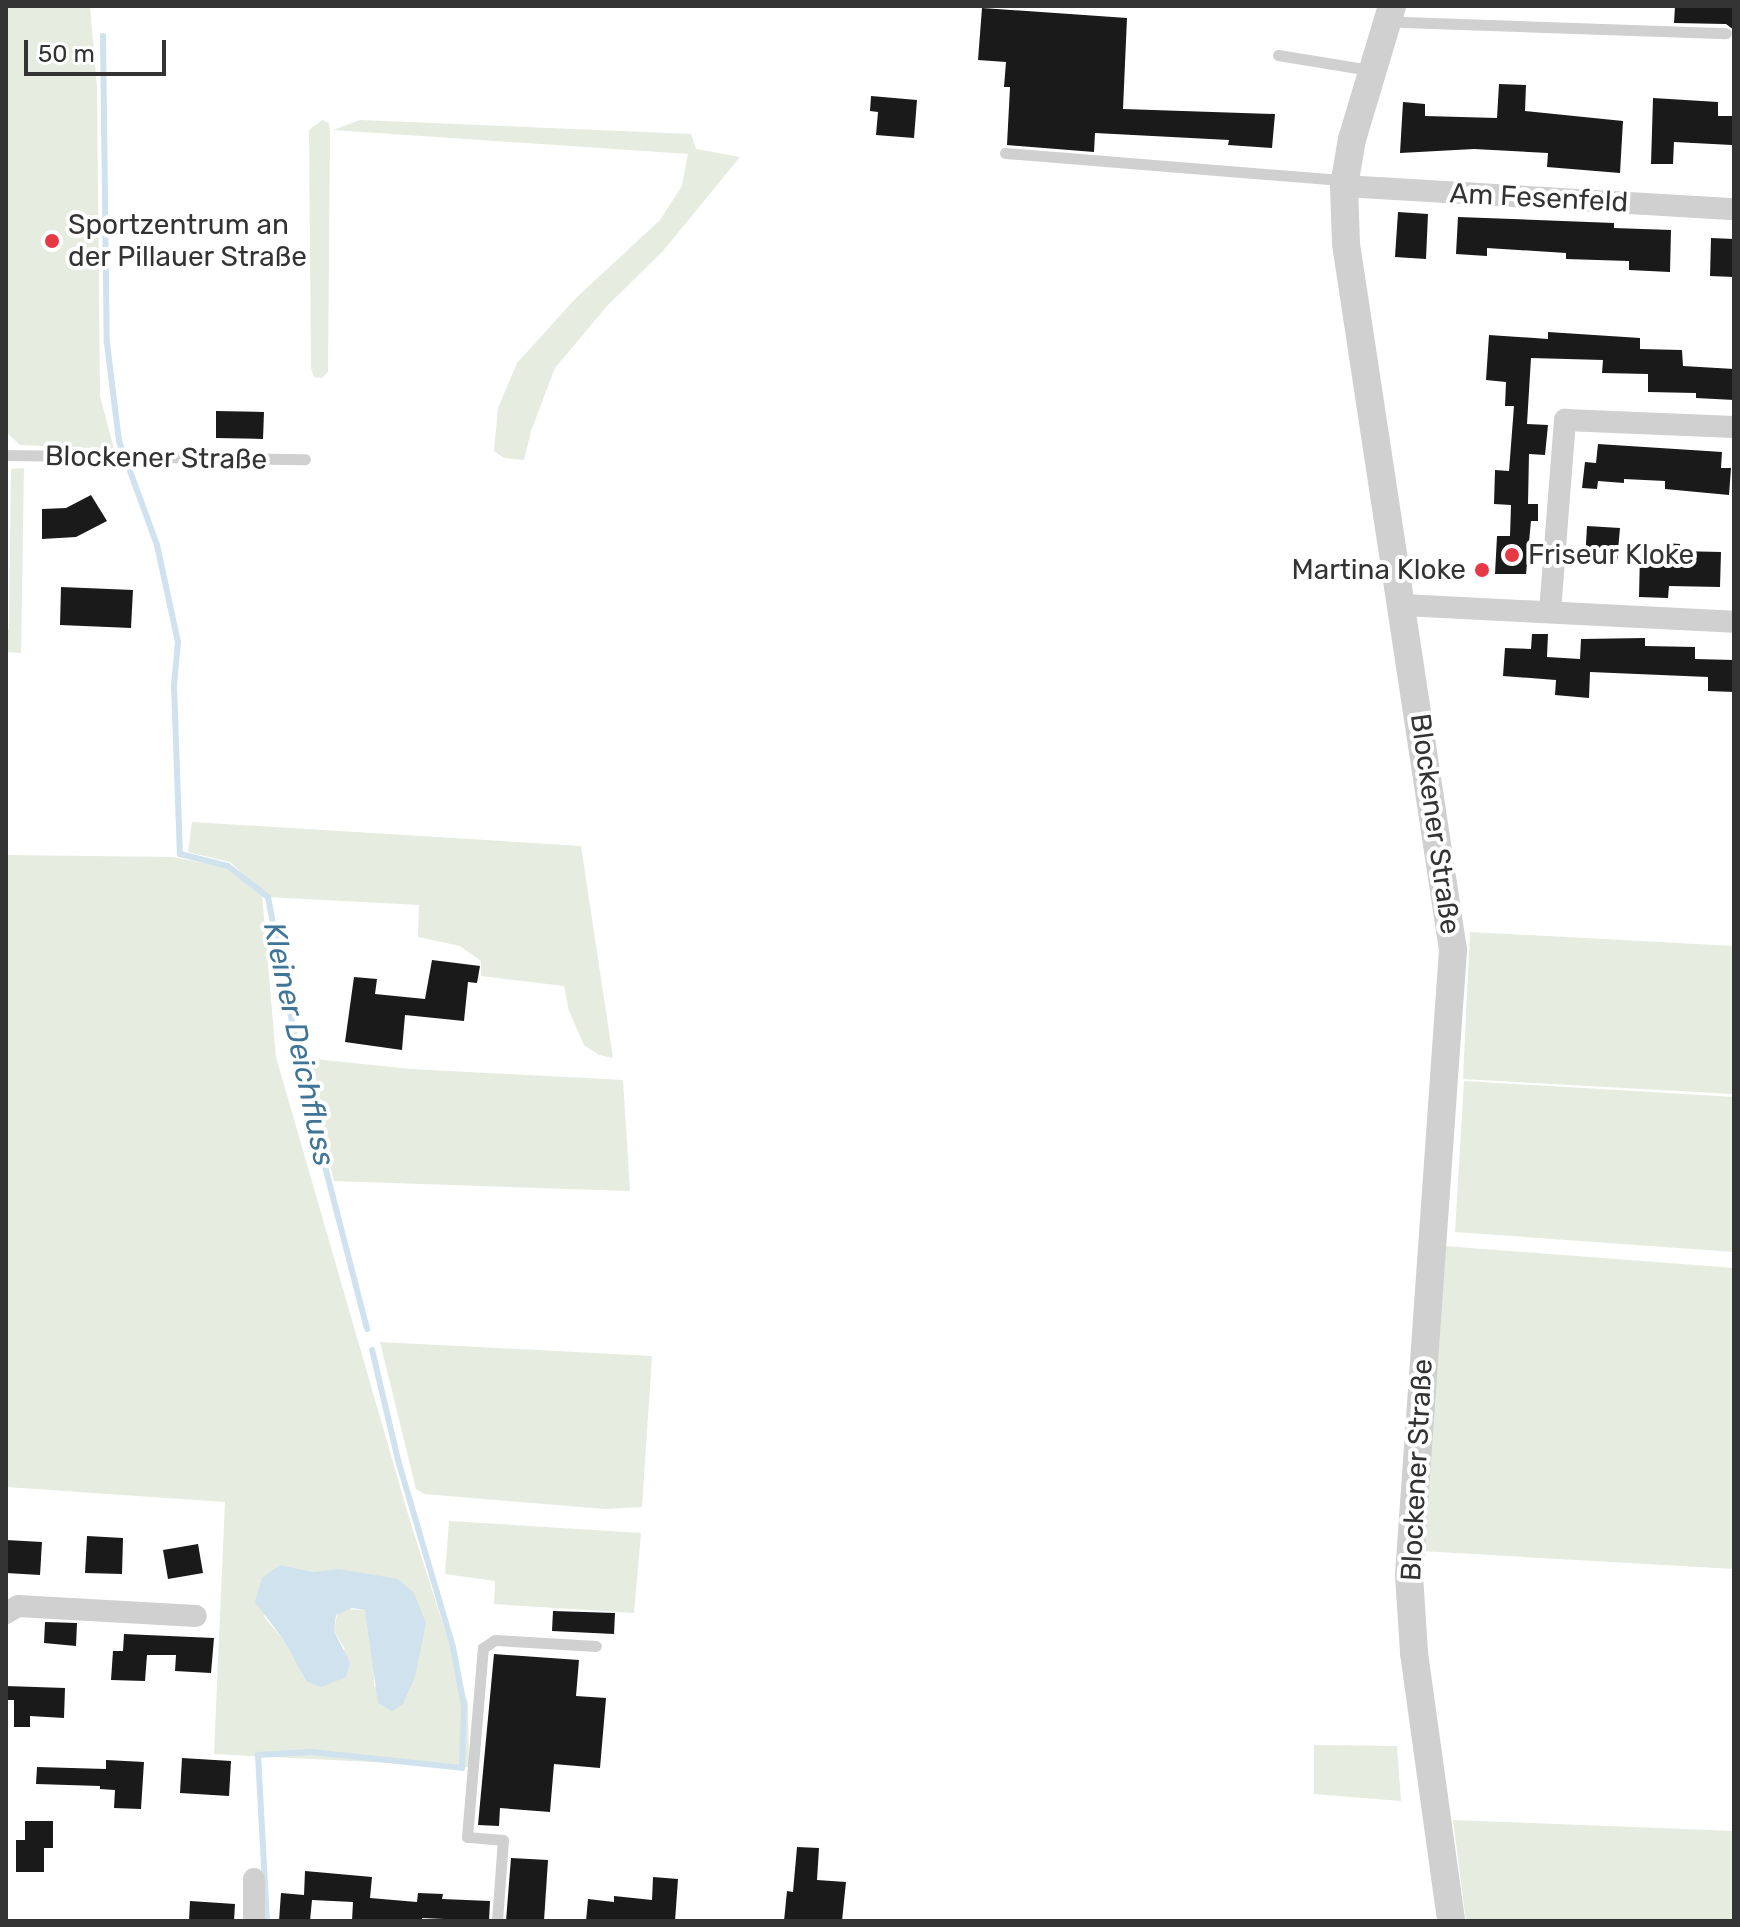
<!DOCTYPE html>
<meta charset="utf-8">
<style>
body{margin:0}
#map{position:relative;width:1740px;height:1927px;overflow:hidden;background:#fff;font-family:Rubik,sans-serif}
div>[style]{position:absolute}
[style*='--x']{left:calc(var(--x)*1px);top:calc(var(--y)*1px);width:calc(var(--w)*1px);rotate:calc(var(--a)*1deg)}
.green>*{inset:0;background:#e6ecdf}
.water>*{inset:0;background:#cfe2ee}
.stream>*{height:6px;margin:-3px;padding:0 3px;transform-origin:3px;border-radius:3px;background:#cfe2ee}
.building>*{inset:0;background:#1a1a1a}
.service>*{height:11px;margin:-5.5px;padding:0 5.5px;transform-origin:5.5px;border-radius:5.5px;background:#d0d0d0}
.minor>*{height:22px;margin:-11px;padding:0 11px;transform-origin:11px;border-radius:11px;background:#d0d0d0}
.tertiary>*{height:28px;margin:-14px;padding:0 14px;transform-origin:14px;border-radius:14px;background:#d0d0d0}
.dots>*{width:22px;height:22px;translate:-50% -50%;box-sizing:border-box;border:4px solid #fff;border-radius:50%}
span{translate:-50% -50%;white-space:nowrap;text-align:center;line-height:1.15;-webkit-text-stroke:8px #fff;paint-order:stroke}
.street-label{font-size:28px;color:#333}
.poi-label{font-size:28px;color:#333}
.left{translate:0 -50%;text-align:left}
.right{translate:-100% -50%;text-align:right}
.water-label{font-size:30px;color:#3f7597;font-style:italic}
.frame{position:absolute;inset:0;border:8px solid #333;pointer-events:none}
.scale{position:absolute;left:24px;top:40px;width:142px;height:36px;box-sizing:border-box;border:4px solid #333;border-top:0;padding-left:10px;font-size:24px;line-height:28px;white-space:nowrap;color:#333;-webkit-text-stroke:6px #fff;paint-order:stroke}
</style>
<div id="map">
<div class="green">
<div style="clip-path:polygon(6px 6px,90px 6px,97px 87px,100px 396px,114px 449px,20px 445px,6px 432px)"></div>
<div style="clip-path:polygon(322px 120px,329px 123px,330px 134px,328px 372px,322px 378px,314px 377px,311px 368px,309px 130px)"></div>
<div style="clip-path:polygon(360px 120px,691px 134px,696px 149px,740px 157px,663px 251px,607px 306px,555px 368px,531px 431px,524px 460px,504px 458px,494px 451px,498px 408px,517px 363px,576px 298px,660px 220px,682px 186px,688px 154px,333px 130px)"></div>
<div style="clip-path:polygon(24px 468px,21px 653px,6px 652px,6px 629px,9px 629px,11px 469px)"></div>
<div style="clip-path:polygon(192px 822px,581px 846px,613px 1058px,599px 1055px,584px 1045px,569px 1011px,564px 986px,481px 976px,481px 961px,460px 946px,418px 937px,419px 905px,268px 897px,230px 862px,188px 852px)"></div>
<div style="clip-path:polygon(evenodd,6px 855px,173px 857px,228px 868px,262px 894px,276px 1057px,410px 1521px,468px 1703px,469px 1767px,214px 1754px,225px 1502px,6px 1487px,6px 855px,280px 1565px,314px 1572px,426px 1624px,419px 1650px,374px 1687px,374px 1656px,365px 1610px,344px 1609px,337px 1615px,334px 1631px,345px 1649px,306px 1681px,283px 1639px,264px 1617px,280px 1565px)"></div>
<div style="clip-path:polygon(1470px 932px,1734px 946px,1734px 1094px,1463px 1079px)"></div>
<div style="clip-path:polygon(315px 1059px,411px 1069px,623px 1080px,630px 1191px,334px 1181px,307px 1072px)"></div>
<div style="clip-path:polygon(1464px 1081px,1734px 1097px,1734px 1252px,1455px 1232px)"></div>
<div style="clip-path:polygon(1444px 1246px,1734px 1268px,1734px 1569px,1421px 1551px)"></div>
<div style="clip-path:polygon(380px 1342px,652px 1356px,642px 1507px,605px 1509px,424px 1494px,416px 1489px)"></div>
<div style="clip-path:polygon(449px 1521px,641px 1533px,634px 1613px,494px 1604px,495px 1581px,445px 1574px)"></div>
<div style="clip-path:polygon(1314px 1745px,1397px 1746px,1401px 1801px,1314px 1794px)"></div>
<div style="clip-path:polygon(1453px 1820px,1734px 1831px,1734px 1921px,1466px 1921px)"></div>
</div>
<div class="water">
<div style="clip-path:polygon(280px 1565px,314px 1572px,339px 1569px,398px 1579px,414px 1593px,426px 1623px,415px 1677px,403px 1704px,392px 1711px,378px 1703px,365px 1610px,352px 1608px,336px 1615px,334px 1631px,350px 1663px,346px 1677px,321px 1687px,306px 1681px,283px 1639px,255px 1602px,262px 1578px)"></div>
</div>
<div class="stream">
<div style="--x:103;--y:36;--w:307;--a:89.3"></div>
<div style="--x:107;--y:343;--w:99;--a:83"></div>
<div style="--x:119;--y:441;--w:111;--a:69.9"></div>
<div style="--x:157;--y:545;--w:99;--a:77.8"></div>
<div style="--x:178;--y:642;--w:43;--a:95.3"></div>
<div style="--x:174;--y:685;--w:169;--a:88"></div>
<div style="--x:180;--y:854;--w:49;--a:14"></div>
<div style="--x:228;--y:866;--w:51;--a:37.8"></div>
<div style="--x:268;--y:897;--w:196;--a:79.1"></div>
<div style="--x:305;--y:1089;--w:248;--a:75.5"></div>
<div style="--x:267;--y:1921;--w:166;--a:-93.1"></div>
<div style="--x:258;--y:1755;--w:53;--a:-3.2"></div>
<div style="--x:311;--y:1752;--w:152;--a:6"></div>
<div style="--x:462;--y:1768;--w:62;--a:-88.2"></div>
<div style="--x:464;--y:1706;--w:60;--a:-100.6"></div>
<div style="--x:453;--y:1647;--w:191;--a:-106.4"></div>
<div style="--x:399;--y:1464;--w:117;--a:-103.3"></div>
</div>
<div class="building">
<div style="clip-path:polygon(1675px 6px,1734px 6px,1734px 30px,1726px 24px,1674px 23px)"></div>
<div style="clip-path:polygon(982px 8px,1127px 18px,1123px 109px,1275px 114px,1272px 148px,1228px 145px,1229px 140px,1095px 133px,1094px 152px,1007px 145px,1010px 87px,1004px 87px,1006px 62px,978px 60px)"></div>
<div style="clip-path:polygon(1499px 84px,1526px 85px,1525px 111px,1623px 121px,1620px 173px,1547px 167px,1548px 153px,1474px 149px,1400px 153px,1403px 102px,1425px 104px,1425px 116px,1497px 118px)"></div>
<div style="clip-path:polygon(871px 96px,917px 100px,914px 138px,876px 135px,878px 112px,870px 111px)"></div>
<div style="clip-path:polygon(1653px 98px,1718px 102px,1718px 116px,1733px 116px,1732px 145px,1674px 142px,1673px 164px,1651px 164px)"></div>
<div style="clip-path:polygon(1398px 212px,1428px 214px,1426px 259px,1395px 257px)"></div>
<div style="clip-path:polygon(1458px 217px,1614px 223px,1614px 228px,1671px 230px,1670px 272px,1629px 270px,1629px 261px,1566px 259px,1566px 253px,1487px 248px,1487px 256px,1456px 254px)"></div>
<div style="clip-path:polygon(1711px 238px,1734px 239px,1734px 277px,1710px 276px)"></div>
<div style="clip-path:polygon(1548px 332px,1640px 338px,1640px 349px,1682px 350px,1683px 366px,1734px 369px,1734px 400px,1696px 398px,1696px 393px,1648px 392px,1648px 374px,1602px 373px,1603px 360px,1531px 358px,1527px 424px,1548px 425px,1545px 455px,1529px 454px,1528px 504px,1538px 504px,1538px 521px,1531px 521px,1526px 574px,1495px 574px,1497px 536px,1510px 536px,1511px 505px,1494px 504px,1495px 470px,1509px 471px,1514px 406px,1505px 406px,1506px 382px,1486px 380px,1489px 335px,1548px 339px)"></div>
<div style="clip-path:polygon(216px 411px,264px 412px,263px 439px,216px 438px)"></div>
<div style="clip-path:polygon(1598px 444px,1722px 452px,1721px 468px,1731px 468px,1729px 495px,1665px 489px,1665px 481px,1624px 479px,1624px 483px,1598px 481px,1597px 489px,1582px 488px,1585px 462px,1596px 463px)"></div>
<div style="clip-path:polygon(91px 495px,107px 521px,76px 537px,42px 539px,42px 509px,66px 508px)"></div>
<div style="clip-path:polygon(1587px 526px,1620px 528px,1617px 562px,1585px 561px)"></div>
<div style="clip-path:polygon(1664px 543px,1680px 544px,1679px 551px,1721px 552px,1720px 587px,1669px 586px,1668px 598px,1639px 597px,1640px 554px,1663px 554px)"></div>
<div style="clip-path:polygon(61px 587px,133px 590px,131px 628px,60px 625px)"></div>
<div style="clip-path:polygon(1532px 634px,1548px 634px,1547px 657px,1580px 659px,1581px 639px,1645px 638px,1645px 646px,1695px 647px,1695px 659px,1734px 660px,1734px 692px,1708px 691px,1708px 677px,1590px 672px,1589px 698px,1555px 695px,1556px 680px,1503px 676px,1505px 648px,1531px 649px)"></div>
<div style="clip-path:polygon(432px 960px,480px 966px,477px 983px,468px 982px,464px 1021px,405px 1015px,402px 1050px,345px 1042px,354px 977px,377px 979px,375px 994px,425px 999px)"></div>
<div style="clip-path:polygon(87px 1536px,123px 1538px,122px 1574px,85px 1573px)"></div>
<div style="clip-path:polygon(6px 1540px,42px 1542px,40px 1575px,6px 1573px)"></div>
<div style="clip-path:polygon(198px 1544px,203px 1573px,168px 1579px,163px 1550px)"></div>
<div style="clip-path:polygon(553px 1611px,615px 1613px,614px 1634px,552px 1631px)"></div>
<div style="clip-path:polygon(45px 1622px,77px 1623px,76px 1646px,44px 1643px)"></div>
<div style="clip-path:polygon(124px 1634px,214px 1638px,211px 1673px,175px 1671px,176px 1655px,147px 1655px,145px 1681px,111px 1680px,113px 1651px,123px 1651px)"></div>
<div style="clip-path:polygon(494px 1654px,579px 1660px,576px 1696px,606px 1698px,600px 1768px,554px 1764px,550px 1812px,500px 1808px,499px 1826px,478px 1825px)"></div>
<div style="clip-path:polygon(6px 1686px,65px 1688px,64px 1718px,30px 1716px,30px 1727px,14px 1727px,14px 1700px,6px 1700px)"></div>
<div style="clip-path:polygon(182px 1758px,231px 1761px,229px 1796px,180px 1793px)"></div>
<div style="clip-path:polygon(106px 1760px,144px 1762px,141px 1809px,114px 1808px,115px 1790px,100px 1789px,100px 1786px,36px 1784px,37px 1767px,106px 1769px)"></div>
<div style="clip-path:polygon(25px 1821px,53px 1821px,53px 1848px,44px 1848px,44px 1872px,16px 1872px,16px 1840px,25px 1840px)"></div>
<div style="clip-path:polygon(797px 1847px,819px 1848px,817px 1880px,846px 1882px,842px 1921px,784px 1921px,787px 1891px,793px 1892px)"></div>
<div style="clip-path:polygon(511px 1858px,548px 1860px,544px 1921px,506px 1921px)"></div>
<div style="clip-path:polygon(305px 1871px,372px 1877px,370px 1898px,417px 1902px,418px 1893px,443px 1894px,442px 1899px,490px 1901px,489px 1921px,422px 1918px,422px 1921px,352px 1921px,353px 1902px,312px 1900px,310px 1921px,279px 1921px,281px 1893px,304px 1895px)"></div>
<div style="clip-path:polygon(653px 1877px,678px 1879px,675px 1921px,586px 1921px,588px 1899px,614px 1902px,614px 1896px,652px 1900px)"></div>
<div style="clip-path:polygon(190px 1901px,235px 1904px,234px 1921px,189px 1921px)"></div>
</div>
<div class="service">
<div style="--x:1388;--y:18;--w:16;--a:15"></div>
<div style="--x:1403;--y:22;--w:323;--a:2"></div>
<div style="--x:1278;--y:55;--w:93;--a:9.3"></div>
<div style="--x:1005;--y:153;--w:340;--a:4.6"></div>
<div style="--x:6;--y:455;--w:299;--a:0.8"></div>
<div style="--x:497;--y:1921;--w:81;--a:-85.8"></div>
<div style="--x:503;--y:1840;--w:36;--a:-175"></div>
<div style="--x:467;--y:1837;--w:190;--a:-85.2"></div>
<div style="--x:483;--y:1648;--w:14;--a:-34"></div>
<div style="--x:495;--y:1640;--w:101;--a:3.4"></div>
</div>
<div class="minor">
<div style="--x:1344;--y:186;--w:391;--a:3.4"></div>
<div style="--x:1403;--y:605;--w:331;--a:2.9"></div>
<div style="--x:1550;--y:611;--w:192;--a:-85.5"></div>
<div style="--x:1565;--y:420;--w:169;--a:2.4"></div>
<div style="--x:6;--y:1613;--w:14;--a:-30"></div>
<div style="--x:18;--y:1606;--w:178;--a:3.2"></div>
<div style="--x:254;--y:1879;--w:42;--a:90"></div>
</div>
<div class="tertiary">
<div style="--x:1392;--y:6;--w:139;--a:106.7"></div>
<div style="--x:1352;--y:139;--w:48;--a:99.7"></div>
<div style="--x:1344;--y:186;--w:58;--a:88"></div>
<div style="--x:1346;--y:244;--w:714;--a:81.38"></div>
<div style="--x:1453;--y:950;--w:627;--a:94.03"></div>
<div style="--x:1409;--y:1575;--w:78;--a:86.3"></div>
<div style="--x:1414;--y:1653;--w:271;--a:82.1"></div>
</div>
<div class="dots">
<div style="left:52px;top:241px;background:#e63946"></div>
<div style="left:1512px;top:555px;background:#e63946"></div>
<div style="left:1482px;top:570px;background:#e63946"></div>
</div>
<div class="street-label">
<span style="left:1539px;top:198px;rotate:3deg">Am Fesenfeld</span>
<span style="left:156px;top:458px;rotate:1deg">Blockener Straße</span>
<span style="left:1435px;top:824px;rotate:82deg">Blockener Straße</span>
<span style="left:1417px;top:1470px;rotate:-87deg">Blockener Straße</span>
</div>
<div class="poi-label">
<span class="left" style="left:68px;top:241px">Sportzentrum an<br>der Pillauer Straße</span>
<span class="left" style="left:1528px;top:555px">Friseur Kloke</span>
<span class="right" style="left:1466px;top:570px">Martina Kloke</span>
</div>
<div class="water-label">
<span style="left:299px;top:1044px;rotate:78deg">Kleiner Deichfluss</span>
</div>
<div class="frame"></div>
<div class="scale">50 m</div>
</div>
